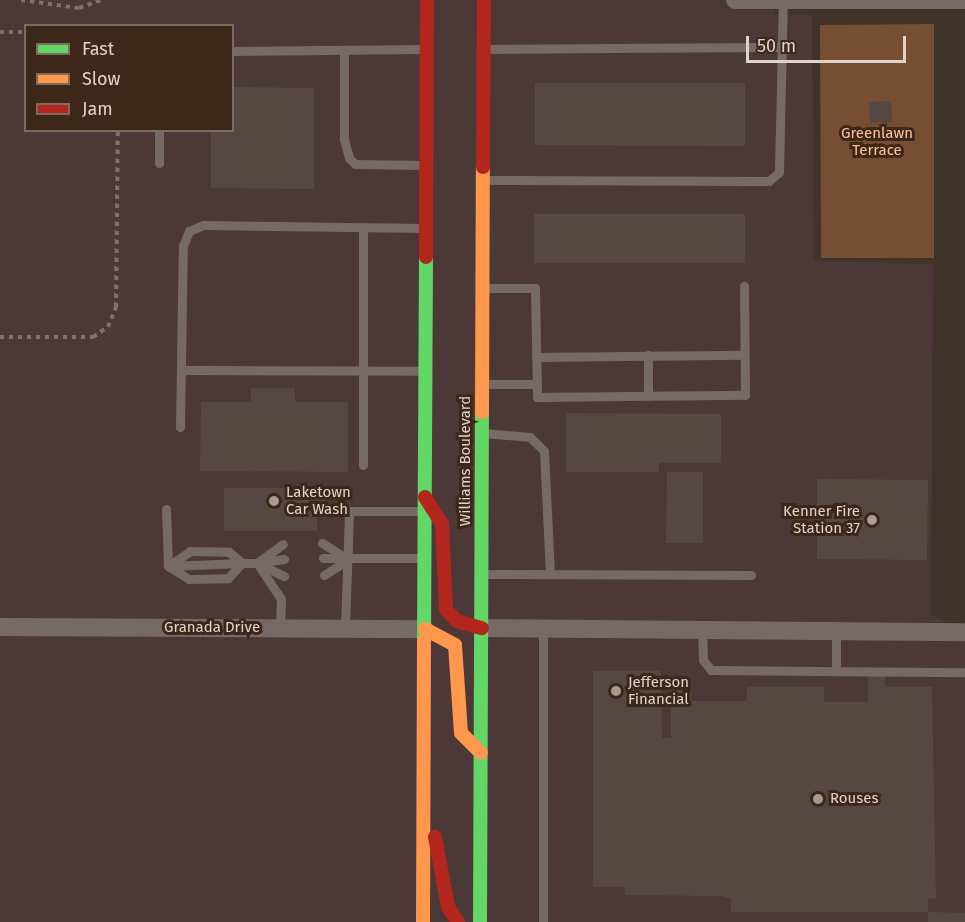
<!DOCTYPE html>
<style>
body{margin:0}
#map{position:relative;width:965px;height:922px;overflow:hidden;background:#40332a;font-family:"Fira Sans",sans-serif}
div>[style]{position:absolute}
[style*='--x']{left:calc(var(--x)*1px);top:calc(var(--y)*1px);width:calc(var(--w)*1px);rotate:calc(var(--a)*1deg)}
.commercial>*{inset:0;background:#4c3837}
.green>*{inset:0;background:#764f33}
.building>*{inset:0;background:#574743}
.path>*{height:4px;margin-top:-2px;transform-origin:0;background:repeating-linear-gradient(90deg,#7b716d 0 4.5px,transparent 0 9px)}
.lane>*{height:9px;margin:-4.5px;padding:0 4.5px;transform-origin:4.5px;border-radius:4.5px;background:#766a67}
.street>*{height:18px;margin:-9px;padding:0 9px;transform-origin:9px;border-radius:9px;background:#766a67}
.fast>*{height:14px;margin:-7px;padding:0 7px;transform-origin:7px;border-radius:7px;background:#63d668}
.slow>*{height:14px;margin:-7px;padding:0 7px;transform-origin:7px;border-radius:7px;background:#ff974d}
.jam>*{height:14px;margin:-7px;padding:0 7px;transform-origin:7px;border-radius:7px;background:#b3261e}
.dots>*{width:16px;height:16px;translate:-50% -50%;box-sizing:border-box;border:3px solid #3d2718;border-radius:50%}
span{translate:-50% -50%;white-space:nowrap;text-align:center;line-height:1.15;-webkit-text-stroke:6px #3d2718;paint-order:stroke}
.park-label{font-size:15px;color:#fdc29a}
.street-label{font-size:15px;color:#e0d2c8}
.poi-label{font-size:15px;color:#e0d2c8}
.left{translate:0 -50%;text-align:left}
.right{translate:-100% -50%;text-align:right}
.legend{position:absolute;left:24px;top:24px;width:210px;height:108px;box-sizing:border-box;background:#3d2718;border:2px solid #7e6b5e;margin:0;padding:8px 10px;list-style:none;font-size:18px;color:#e0d2c8}
.legend li{display:flex;align-items:center;gap:12px;height:30px}
.legend b{width:30px;border:2px solid #7e6b5e}
.scale{position:absolute;left:746px;top:36px;width:160px;height:27px;box-sizing:border-box;border:3px solid #e0d2c8;border-top:0;padding-left:8px;font-size:18px;line-height:21px;white-space:nowrap;color:#e0d2c8;-webkit-text-stroke:4px #3d2718;paint-order:stroke}
</style>
<div id="map">
<div class="commercial">
<div style="clip-path:polygon(evenodd,0 0,774px 0,775px 14px,812px 15px,814px 261px,933px 264px,931px 615px,965px 632px,965px 922px,0 922px,0 0,26px 26px,232px 26px,232px 130px,26px 130px,26px 26px)"></div>
</div>
<div class="green">
<div style="clip-path:polygon(934px 24px,934px 258px,821px 258px,820px 25px)"></div>
</div>
<div class="building">
<div style="clip-path:polygon(535px 83px,745px 83px,745px 146px,535px 145px)"></div>
<div style="clip-path:polygon(232px 87px,314px 88px,314px 189px,211px 188px,211px 130px,232px 130px)"></div>
<div style="clip-path:polygon(891px 101px,892px 122px,870px 123px,869px 102px)"></div>
<div style="clip-path:polygon(534px 214px,745px 214px,745px 263px,534px 263px)"></div>
<div style="clip-path:polygon(251px 388px,295px 388px,295px 402px,348px 402px,348px 472px,200px 471px,201px 402px,251px 402px)"></div>
<div style="clip-path:polygon(566px 413px,721px 414px,721px 463px,659px 463px,659px 472px,566px 472px)"></div>
<div style="clip-path:polygon(667px 472px,703px 472px,703px 543px,666px 543px)"></div>
<div style="clip-path:polygon(817px 479px,928px 480px,927px 560px,817px 559px)"></div>
<div style="clip-path:polygon(224px 488px,325px 488px,325px 515px,317px 514px,317px 531px,224px 531px)"></div>
<div style="clip-path:polygon(593px 671px,661px 671px,662px 738px,671px 738px,671px 690px,691px 690px,691px 701px,747px 701px,747px 687px,824px 687px,824px 702px,868px 702px,868px 675px,885px 675px,885px 687px,932px 687px,936px 899px,928px 898px,928px 912px,965px 913px,965px 922px,928px 922px,928px 912px,731px 912px,731px 898px,720px 896px,625px 895px,625px 887px,593px 887px)"></div>
</div>
<div class="path">
<div style="--x:21;--y:0;--w:59;--a:7.9"></div>
<div style="--x:79;--y:8;--w:23;--a:-20"></div>
<div style="--x:0;--y:32;--w:26;--a:0"></div>
<div style="--x:0;--y:337;--w:93;--a:0"></div>
<div style="--x:93;--y:337;--w:18;--a:-34"></div>
<div style="--x:108;--y:327;--w:22;--a:-68"></div>
<div style="--x:116;--y:307;--w:177;--a:-89.4"></div>
</div>
<div class="lane">
<div style="--x:484;--y:49;--w:298;--a:-0.4"></div>
<div style="--x:344;--y:50;--w:89;--a:90"></div>
<div style="--x:344;--y:139;--w:20;--a:75"></div>
<div style="--x:349;--y:158;--w:8;--a:45"></div>
<div style="--x:355;--y:164;--w:69;--a:0.8"></div>
<div style="--x:232;--y:51;--w:192;--a:-0.6"></div>
<div style="--x:159;--y:130;--w:33;--a:90"></div>
<div style="--x:485;--y:180;--w:284;--a:0.2"></div>
<div style="--x:769;--y:181;--w:13;--a:-42"></div>
<div style="--x:779;--y:172;--w:171;--a:-88.7"></div>
<div style="--x:483;--y:288;--w:52;--a:0"></div>
<div style="--x:535;--y:288;--w:109;--a:88.9"></div>
<div style="--x:537;--y:397;--w:208;--a:-0.6"></div>
<div style="--x:745;--y:395;--w:109;--a:-90.5"></div>
<div style="--x:536;--y:357;--w:208;--a:-0.6"></div>
<div style="--x:181;--y:370;--w:242;--a:0.2"></div>
<div style="--x:483;--y:384;--w:54;--a:0"></div>
<div style="--x:648;--y:396;--w:41;--a:-90"></div>
<div style="--x:180;--y:427;--w:181;--a:-89.1"></div>
<div style="--x:183;--y:246;--w:16;--a:-68"></div>
<div style="--x:189;--y:231;--w:15;--a:-23"></div>
<div style="--x:203;--y:225;--w:221;--a:0.8"></div>
<div style="--x:483;--y:433;--w:47;--a:4.9"></div>
<div style="--x:530;--y:437;--w:20;--a:45"></div>
<div style="--x:544;--y:451;--w:123;--a:87.2"></div>
<div style="--x:363;--y:465;--w:238;--a:-90"></div>
<div style="--x:166;--y:509;--w:57;--a:88"></div>
<div style="--x:168;--y:566;--w:25;--a:32"></div>
<div style="--x:189;--y:579;--w:39;--a:-1"></div>
<div style="--x:228;--y:578;--w:21;--a:-47"></div>
<div style="--x:242;--y:563;--w:15;--a:0"></div>
<div style="--x:257;--y:563;--w:32;--a:-36"></div>
<div style="--x:322;--y:543;--w:28;--a:32"></div>
<div style="--x:323;--y:558;--w:100;--a:0"></div>
<div style="--x:284;--y:559;--w:27;--a:172"></div>
<div style="--x:257;--y:563;--w:30;--a:26"></div>
<div style="--x:257;--y:563;--w:43;--a:56.3"></div>
<div style="--x:281;--y:599;--w:29;--a:92"></div>
<div style="--x:168;--y:566;--w:27;--a:-34"></div>
<div style="--x:190;--y:551;--w:39;--a:1"></div>
<div style="--x:229;--y:552;--w:17;--a:40"></div>
<div style="--x:170;--y:566;--w:72;--a:-2.4"></div>
<div style="--x:482;--y:574;--w:269;--a:0.2"></div>
<div style="--x:324;--y:575;--w:28;--a:-32"></div>
<div style="--x:345;--y:628;--w:117;--a:-88"></div>
<div style="--x:349;--y:511;--w:74;--a:0"></div>
<div style="--x:702;--y:630;--w:30;--a:88"></div>
<div style="--x:703;--y:660;--w:13;--a:51"></div>
<div style="--x:711;--y:670;--w:254;--a:0.5"></div>
<div style="--x:836;--y:631;--w:40;--a:90"></div>
<div style="--x:543;--y:922;--w:293;--a:-90"></div>
</div>
<div class="street">
<div style="--x:735;--y:0;--w:230;--a:0"></div>
<div style="--x:0;--y:627;--w:425;--a:0.3"></div>
<div style="--x:482;--y:628;--w:483;--a:0.5"></div>
</div>
<div class="fast">
<div style="--x:424;--y:640;--w:383;--a:-89.7"></div>
<div style="--x:480;--y:922;--w:510;--a:-89.78"></div>
</div>
<div class="slow">
<div style="--x:482;--y:412;--w:245;--a:-89.8"></div>
<div style="--x:425;--y:629;--w:34;--a:28"></div>
<div style="--x:455;--y:645;--w:88;--a:86.1"></div>
<div style="--x:461;--y:733;--w:28;--a:45"></div>
<div style="--x:423;--y:922;--w:282;--a:-89.8"></div>
</div>
<div class="jam">
<div style="--x:483;--y:167;--w:167;--a:-89.7"></div>
<div style="--x:426;--y:257;--w:257;--a:-89.8"></div>
<div style="--x:425;--y:497;--w:32;--a:58"></div>
<div style="--x:442;--y:524;--w:86;--a:87.3"></div>
<div style="--x:446;--y:610;--w:16;--a:45"></div>
<div style="--x:457;--y:621;--w:26;--a:16"></div>
<div style="--x:435;--y:837;--w:71;--a:79.5"></div>
<div style="--x:448;--y:907;--w:18;--a:56"></div>
</div>
<div class="dots">
<div style="left:274px;top:501px;background:#a89a91"></div>
<div style="left:872px;top:520px;background:#a89a91"></div>
<div style="left:616px;top:691px;background:#a89a91"></div>
<div style="left:818px;top:799px;background:#a89a91"></div>
</div>
<div class="park-label">
<span style="left:877px;top:142px">Greenlawn<br>Terrace</span>
</div>
<div class="street-label">
<span style="left:466px;top:461px;rotate:-90deg">Williams Boulevard</span>
<span style="left:212px;top:628px">Granada Drive</span>
</div>
<div class="poi-label">
<span class="left" style="left:286px;top:501px">Laketown<br>Car Wash</span>
<span class="right" style="left:860px;top:520px">Kenner Fire<br>Station 37</span>
<span class="left" style="left:628px;top:691px">Jefferson<br>Financial</span>
<span class="left" style="left:830px;top:799px">Rouses</span>
</div>
<ul class="legend">
<li><b style="height:8px;background:#63d668"></b>Fast</li>
<li><b style="height:8px;background:#ff974d"></b>Slow</li>
<li><b style="height:8px;background:#b3261e"></b>Jam</li>
</ul>
<div class="scale">50 m</div>
</div>
